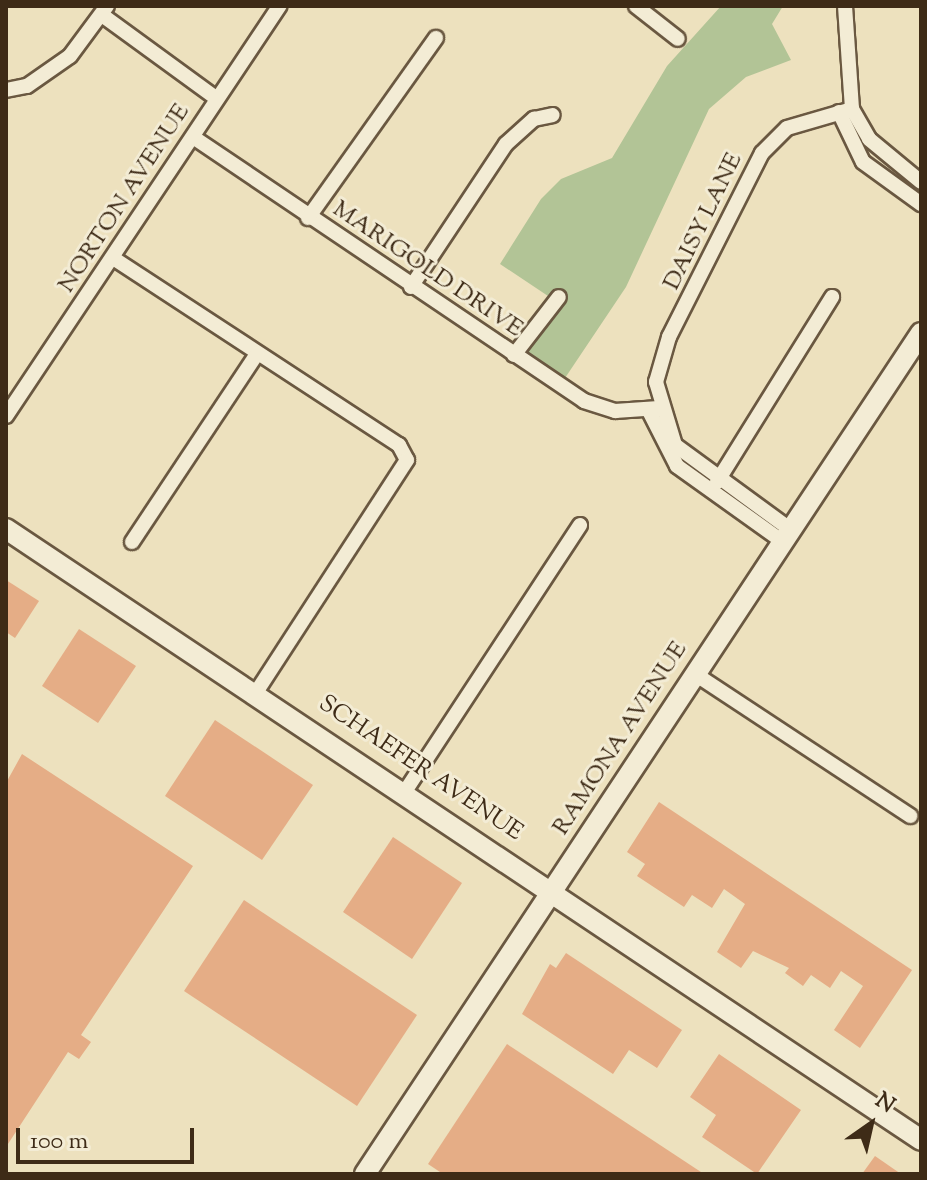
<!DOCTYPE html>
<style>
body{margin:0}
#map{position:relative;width:927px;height:1180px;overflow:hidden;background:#ede1be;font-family:"Sorts Mill Goudy",serif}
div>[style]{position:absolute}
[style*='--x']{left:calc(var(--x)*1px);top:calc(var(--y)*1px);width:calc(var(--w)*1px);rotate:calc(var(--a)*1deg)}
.green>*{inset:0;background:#b2c496}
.building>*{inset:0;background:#e5ad86}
.roads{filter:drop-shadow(2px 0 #6a5841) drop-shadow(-2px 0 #6a5841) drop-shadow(0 2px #6a5841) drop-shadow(0 -2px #6a5841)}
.street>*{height:14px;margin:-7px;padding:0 7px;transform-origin:7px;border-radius:7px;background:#f3ecd5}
.secondary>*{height:20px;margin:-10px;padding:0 10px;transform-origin:10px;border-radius:10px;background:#f3ecd5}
span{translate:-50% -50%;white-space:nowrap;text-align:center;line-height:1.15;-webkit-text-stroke:6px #f3ecd5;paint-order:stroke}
.street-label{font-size:24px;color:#3e2b17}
.frame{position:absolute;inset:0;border:8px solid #3e2b17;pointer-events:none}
.north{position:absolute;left:831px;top:1084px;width:80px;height:80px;-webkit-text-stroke:6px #f3ecd5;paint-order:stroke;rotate:34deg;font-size:22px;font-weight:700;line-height:32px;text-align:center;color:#3e2b17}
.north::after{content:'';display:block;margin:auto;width:28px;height:36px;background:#3e2b17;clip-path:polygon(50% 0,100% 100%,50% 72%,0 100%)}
.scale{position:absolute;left:16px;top:1128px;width:178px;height:36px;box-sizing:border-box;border:4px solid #3e2b17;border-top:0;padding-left:10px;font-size:24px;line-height:28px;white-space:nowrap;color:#3e2b17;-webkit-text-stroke:6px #f3ecd5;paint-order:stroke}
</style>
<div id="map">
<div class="green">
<div style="clip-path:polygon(721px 6px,783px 6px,772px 24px,791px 60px,746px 77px,709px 109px,626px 287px,563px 381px,525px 356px,551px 298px,500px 264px,541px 199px,561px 179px,612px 158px,667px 66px)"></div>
</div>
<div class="building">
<div style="clip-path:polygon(6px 580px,39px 601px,15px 638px,6px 632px)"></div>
<div style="clip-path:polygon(79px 629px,136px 666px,98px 723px,42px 686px)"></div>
<div style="clip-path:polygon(215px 720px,313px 785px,262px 860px,165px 796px)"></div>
<div style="clip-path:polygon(22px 754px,193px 866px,81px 1035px,91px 1042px,79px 1059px,68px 1052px,6px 1147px,6px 783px)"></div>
<div style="clip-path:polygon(659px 802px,912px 970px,860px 1048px,834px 1030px,863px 986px,841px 971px,830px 988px,811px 975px,803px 986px,785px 973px,789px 968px,753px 951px,741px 968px,717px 952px,745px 904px,724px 889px,712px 908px,692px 895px,684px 907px,637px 876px,645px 864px,627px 852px)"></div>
<div style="clip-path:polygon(393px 837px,462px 883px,412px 959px,343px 912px)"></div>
<div style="clip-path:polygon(244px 900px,417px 1015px,357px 1106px,184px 991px)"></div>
<div style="clip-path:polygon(566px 953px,682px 1030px,657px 1068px,629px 1050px,613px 1074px,522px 1014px,550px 964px,556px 968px)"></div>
<div style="clip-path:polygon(507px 1044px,704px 1174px,443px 1174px,428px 1164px)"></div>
<div style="clip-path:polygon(719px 1054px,801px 1110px,757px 1174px,702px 1137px,716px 1115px,690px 1097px)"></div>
<div style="clip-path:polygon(875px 1156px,901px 1174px,862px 1174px)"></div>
</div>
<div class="roads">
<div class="street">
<div style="--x:636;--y:6;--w:53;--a:38.2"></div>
<div style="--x:845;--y:6;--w:103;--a:86.1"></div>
<div style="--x:852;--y:109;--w:34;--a:60"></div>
<div style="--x:869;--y:139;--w:67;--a:39.6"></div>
<div style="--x:102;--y:15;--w:142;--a:36.1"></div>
<div style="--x:6;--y:90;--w:21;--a:-11"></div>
<div style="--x:27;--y:86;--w:52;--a:-34.9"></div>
<div style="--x:70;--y:56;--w:62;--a:-53.5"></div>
<div style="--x:839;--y:112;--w:55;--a:64.4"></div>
<div style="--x:863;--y:162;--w:72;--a:35.9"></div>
<div style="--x:193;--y:137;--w:472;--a:34"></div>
<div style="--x:584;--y:401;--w:33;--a:18"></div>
<div style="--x:615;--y:411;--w:44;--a:-3.9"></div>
<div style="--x:308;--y:218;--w:221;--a:-54.6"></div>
<div style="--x:113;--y:258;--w:342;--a:33.2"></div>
<div style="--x:399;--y:445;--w:17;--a:62"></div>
<div style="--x:407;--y:460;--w:275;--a:123"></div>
<div style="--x:411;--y:287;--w:172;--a:-56.4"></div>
<div style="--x:506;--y:144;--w:38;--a:-42"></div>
<div style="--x:534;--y:119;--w:19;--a:-12"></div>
<div style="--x:514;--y:355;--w:73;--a:-52.2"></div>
<div style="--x:648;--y:409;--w:64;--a:63"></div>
<div style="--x:677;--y:466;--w:130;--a:35.6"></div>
<div style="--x:6;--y:416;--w:493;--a:-56.3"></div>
<div style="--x:717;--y:482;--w:218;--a:-58.1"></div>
<div style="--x:791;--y:530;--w:144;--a:-143.8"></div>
<div style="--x:675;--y:445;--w:66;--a:-106.8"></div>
<div style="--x:656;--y:382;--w:47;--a:-73.9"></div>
<div style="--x:669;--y:337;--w:206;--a:-63.2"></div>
<div style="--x:762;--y:153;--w:35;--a:-45"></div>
<div style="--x:787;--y:128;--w:68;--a:-16.3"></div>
<div style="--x:132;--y:542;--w:226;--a:-56.4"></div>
<div style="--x:695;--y:674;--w:258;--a:33.4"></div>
<div style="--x:406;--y:790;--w:317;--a:-56.7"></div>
</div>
<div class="secondary">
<div style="--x:6;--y:529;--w:1100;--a:33.73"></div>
<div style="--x:365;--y:1174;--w:1008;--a:-56.53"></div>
</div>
</div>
<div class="street-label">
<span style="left:125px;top:199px;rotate:-57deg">NORTON AVENUE</span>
<span style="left:704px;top:222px;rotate:-64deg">DAISY LANE</span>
<span style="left:427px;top:270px;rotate:34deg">MARIGOLD DRIVE</span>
<span style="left:621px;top:739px;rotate:-57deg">RAMONA AVENUE</span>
<span style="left:420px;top:769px;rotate:34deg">SCHAEFER AVENUE</span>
</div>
<div class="frame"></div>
<div class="north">N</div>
<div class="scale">100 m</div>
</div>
